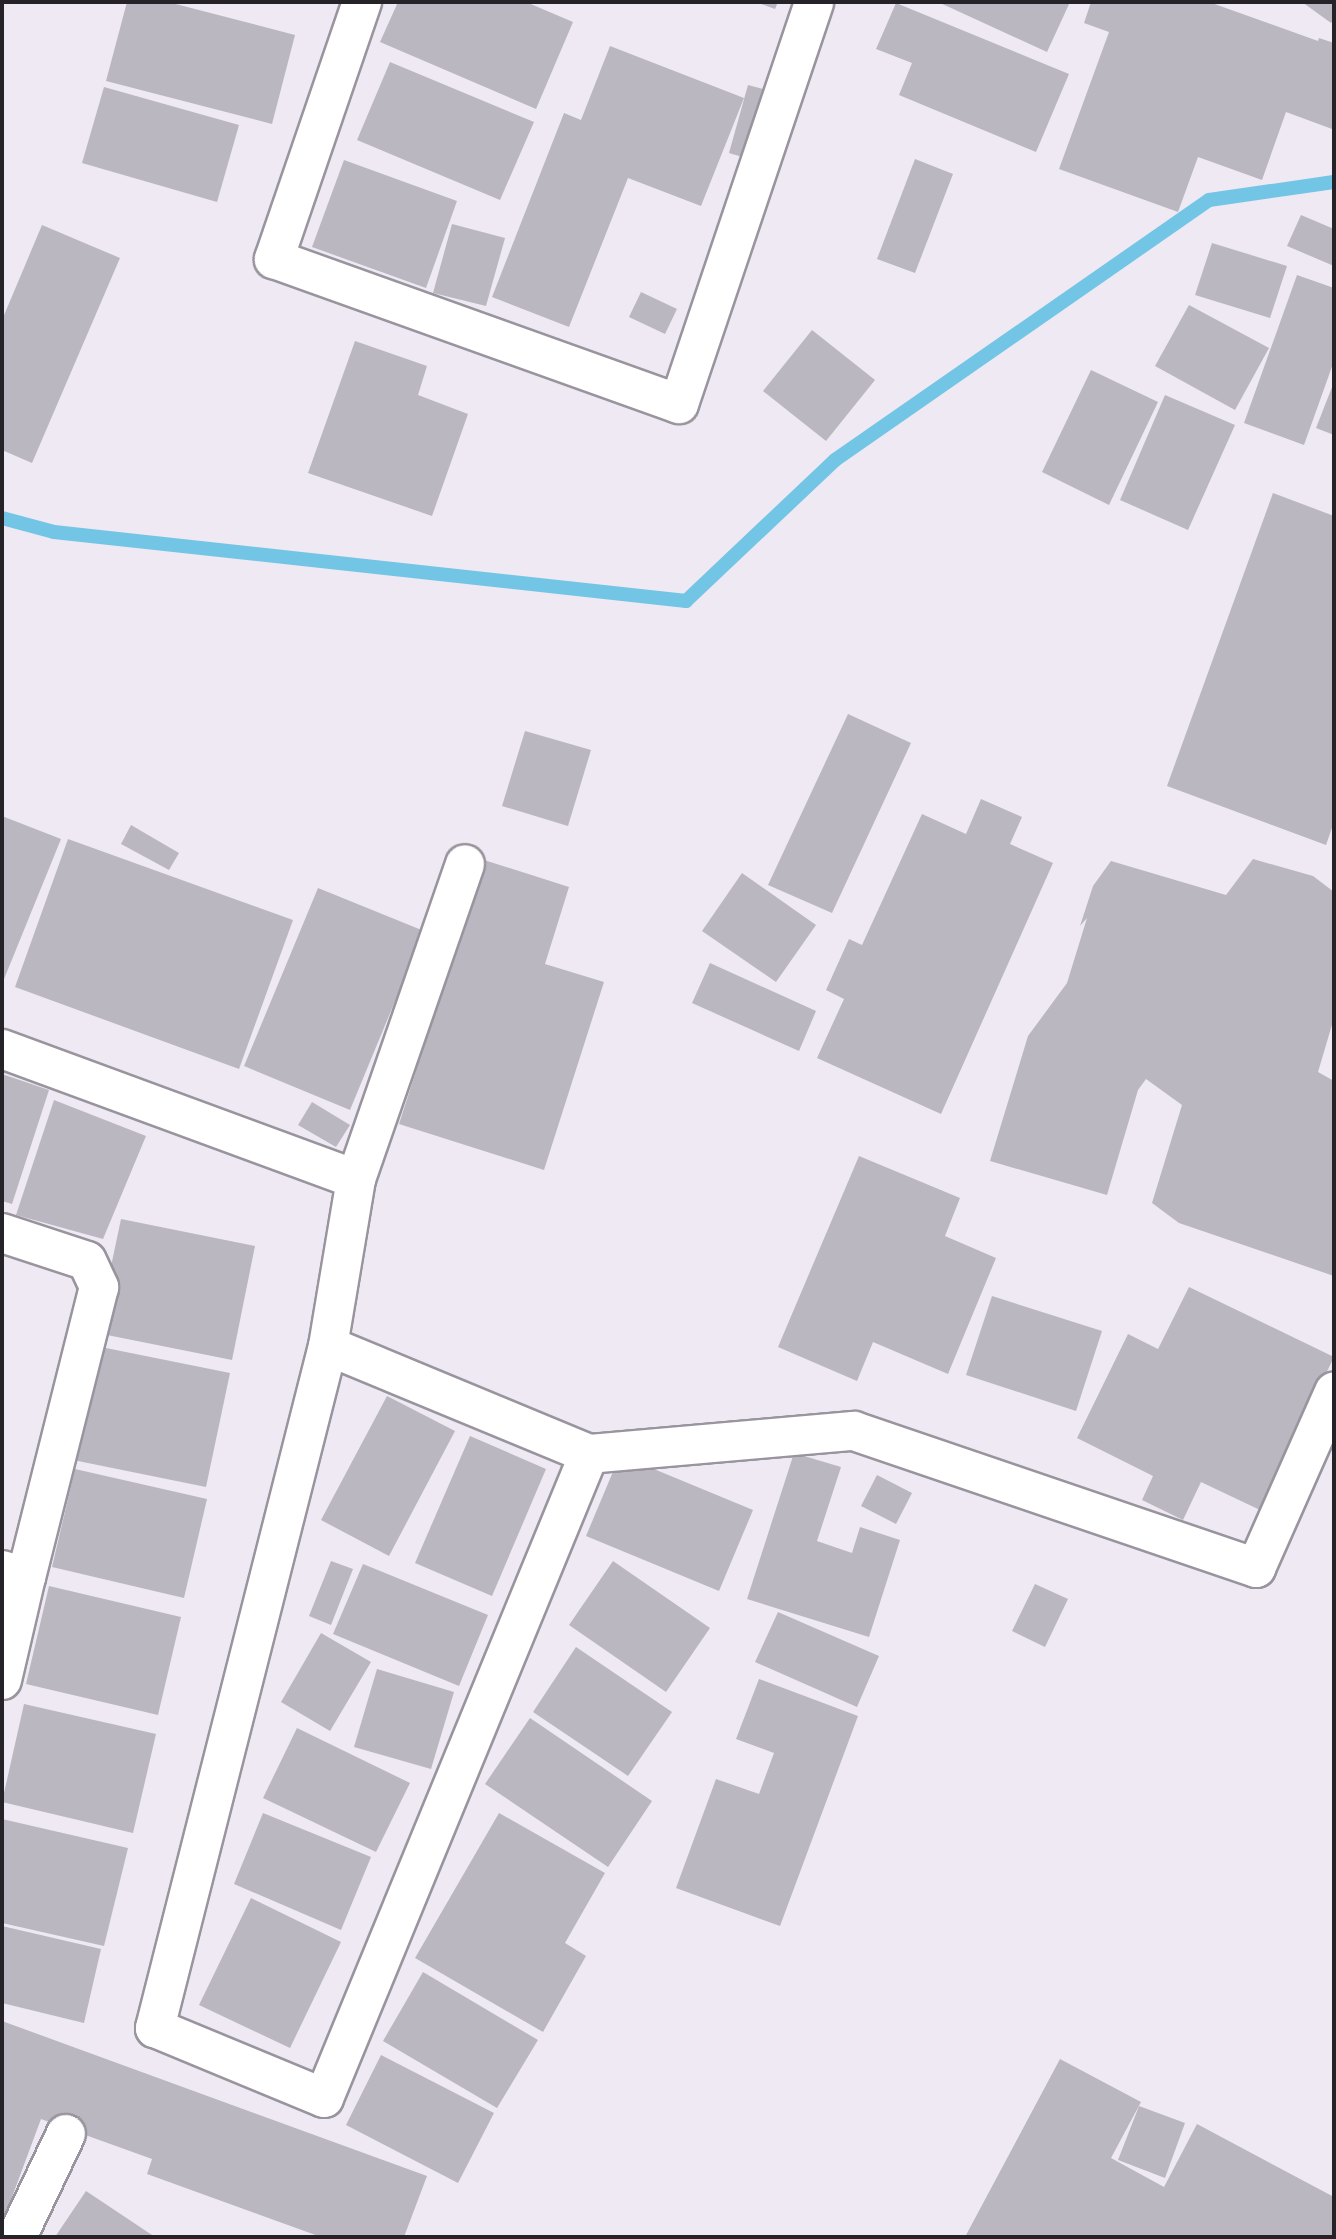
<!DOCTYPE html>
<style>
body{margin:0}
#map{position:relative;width:1336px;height:2239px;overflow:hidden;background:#eee9f3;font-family:"Playfair Display",serif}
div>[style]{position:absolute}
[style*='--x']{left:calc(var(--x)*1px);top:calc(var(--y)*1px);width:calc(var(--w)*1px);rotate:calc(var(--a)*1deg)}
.stream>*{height:14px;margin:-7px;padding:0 7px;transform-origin:7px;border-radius:7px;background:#73c5e5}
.building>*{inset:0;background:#bbb7c0}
.roads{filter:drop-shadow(2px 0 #99949d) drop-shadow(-2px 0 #99949d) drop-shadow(0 2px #99949d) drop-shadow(0 -2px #99949d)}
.minor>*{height:38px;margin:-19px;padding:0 19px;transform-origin:19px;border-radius:19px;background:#fff}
span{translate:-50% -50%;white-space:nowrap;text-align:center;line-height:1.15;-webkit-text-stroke:7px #fff;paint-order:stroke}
.frame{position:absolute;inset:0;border:4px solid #252327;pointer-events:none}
</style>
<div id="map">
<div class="stream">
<div style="--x:2;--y:518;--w:54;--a:15.1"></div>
<div style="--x:54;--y:532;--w:636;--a:6.23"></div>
<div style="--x:686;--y:601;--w:205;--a:-43.4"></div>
<div style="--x:835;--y:460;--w:455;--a:-34.8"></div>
<div style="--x:1209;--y:200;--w:126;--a:-8.2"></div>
</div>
<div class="building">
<div style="clip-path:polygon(127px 2px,168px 2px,295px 35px,272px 124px,106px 81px)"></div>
<div style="clip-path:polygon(398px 2px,526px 2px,573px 22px,536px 109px,380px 42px)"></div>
<div style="clip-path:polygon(756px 2px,778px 2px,775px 9px)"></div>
<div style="clip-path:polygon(938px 2px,1070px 2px,1047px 52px)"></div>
<div style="clip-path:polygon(1091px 2px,1209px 2px,1318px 41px,1319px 38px,1334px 43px,1332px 129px,1286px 112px,1262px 180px,1198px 157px,1178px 212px,1059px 169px,1109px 32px,1084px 23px)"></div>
<div style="clip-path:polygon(1302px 2px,1334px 2px,1334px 19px,1331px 23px)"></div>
<div style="clip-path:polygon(896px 3px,1069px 74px,1036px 152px,899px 95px,912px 63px,876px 49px)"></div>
<div style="clip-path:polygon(610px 46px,744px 98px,701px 206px,628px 178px,569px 327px,492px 297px,564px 113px,581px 120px)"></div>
<div style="clip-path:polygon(390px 62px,534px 122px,500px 200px,357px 140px)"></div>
<div style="clip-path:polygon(748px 85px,775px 92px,756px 161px,729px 153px)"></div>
<div style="clip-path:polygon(104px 87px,239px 125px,217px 202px,82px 163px)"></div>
<div style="clip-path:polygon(915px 159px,953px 174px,915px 273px,877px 259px)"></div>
<div style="clip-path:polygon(344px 160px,457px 201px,426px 288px,312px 247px)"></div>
<div style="clip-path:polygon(1301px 215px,1334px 229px,1334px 266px,1287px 246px)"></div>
<div style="clip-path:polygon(452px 224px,505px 238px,486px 306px,433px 293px)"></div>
<div style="clip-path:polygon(42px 225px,120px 258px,32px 463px,2px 450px,2px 320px)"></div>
<div style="clip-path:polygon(1212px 243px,1287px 266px,1270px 318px,1195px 295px)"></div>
<div style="clip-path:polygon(1297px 275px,1334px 288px,1334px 361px,1304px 445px,1244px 423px)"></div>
<div style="clip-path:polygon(641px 292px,677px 309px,665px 334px,629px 317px)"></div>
<div style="clip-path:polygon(1189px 305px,1269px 348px,1235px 410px,1155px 366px)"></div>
<div style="clip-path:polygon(812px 330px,875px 380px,826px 441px,763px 391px)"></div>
<div style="clip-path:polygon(355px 341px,427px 366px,418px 395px,468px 414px,432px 516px,308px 473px)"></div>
<div style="clip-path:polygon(1091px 370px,1158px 402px,1109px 505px,1042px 472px)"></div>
<div style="clip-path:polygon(1334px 382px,1334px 435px,1316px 428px)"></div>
<div style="clip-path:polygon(1165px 395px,1235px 425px,1188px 530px,1120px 500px)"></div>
<div style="clip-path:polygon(1273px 493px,1334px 516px,1334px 822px,1326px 845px,1167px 786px)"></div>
<div style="clip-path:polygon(848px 714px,911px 743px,832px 913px,768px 885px)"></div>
<div style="clip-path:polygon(525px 731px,591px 750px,568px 826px,502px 806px)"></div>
<div style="clip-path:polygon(981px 799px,1022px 817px,1010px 844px,1053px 863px,941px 1114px,817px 1058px,844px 999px,826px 990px,849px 939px,862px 945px,922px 814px,966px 834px)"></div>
<div style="clip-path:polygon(2px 816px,61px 839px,2px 984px)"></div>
<div style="clip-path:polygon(131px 825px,179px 853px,169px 870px,121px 844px)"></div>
<div style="clip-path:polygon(68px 839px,293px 920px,239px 1069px,15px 987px)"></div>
<div style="clip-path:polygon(1253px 859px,1313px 876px,1334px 892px,1334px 1018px,1318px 1072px,1334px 1081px,1334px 1276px,1179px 1223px,1152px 1203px,1182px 1105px,1146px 1079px,1138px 1090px,1107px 1195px,990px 1161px,1028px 1036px,1067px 983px,1087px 918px,1080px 926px,1093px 886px,1111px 861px,1226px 895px)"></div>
<div style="clip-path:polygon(484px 860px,569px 887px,545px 964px,604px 982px,544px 1170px,399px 1124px)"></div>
<div style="clip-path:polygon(742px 873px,816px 925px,776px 982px,702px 931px)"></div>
<div style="clip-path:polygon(318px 888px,424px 931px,350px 1110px,244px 1066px)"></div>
<div style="clip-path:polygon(710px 963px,816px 1011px,799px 1051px,692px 1003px)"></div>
<div style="clip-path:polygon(2px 1074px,49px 1090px,12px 1204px,2px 1201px)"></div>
<div style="clip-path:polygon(54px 1100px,146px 1136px,103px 1239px,16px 1215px)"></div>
<div style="clip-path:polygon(312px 1102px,350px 1125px,336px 1147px,298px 1125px)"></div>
<div style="clip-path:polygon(859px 1156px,960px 1198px,945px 1236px,996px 1258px,948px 1374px,873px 1342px,857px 1381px,778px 1347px)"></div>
<div style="clip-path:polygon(121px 1219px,255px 1246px,232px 1360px,97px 1333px)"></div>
<div style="clip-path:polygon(1189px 1287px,1334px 1357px,1260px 1510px,1201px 1482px,1183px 1520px,1142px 1500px,1153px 1476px,1077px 1438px,1128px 1334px,1158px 1349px)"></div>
<div style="clip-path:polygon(992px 1296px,1102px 1331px,1076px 1411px,966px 1375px)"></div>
<div style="clip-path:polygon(96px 1346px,230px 1373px,206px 1487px,73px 1460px)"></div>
<div style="clip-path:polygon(387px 1396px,455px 1431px,389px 1556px,321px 1520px)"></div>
<div style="clip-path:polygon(470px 1436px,546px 1469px,492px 1596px,415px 1563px)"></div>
<div style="clip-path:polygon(794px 1453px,841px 1467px,817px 1541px,852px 1553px,860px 1527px,900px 1540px,869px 1637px,747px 1599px)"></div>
<div style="clip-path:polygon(620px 1455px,753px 1510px,719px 1591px,586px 1536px)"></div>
<div style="clip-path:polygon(75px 1469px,207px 1499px,184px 1598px,52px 1567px)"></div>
<div style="clip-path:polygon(877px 1475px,912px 1493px,896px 1524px,861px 1506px)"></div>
<div style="clip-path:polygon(331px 1561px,353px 1569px,331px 1625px,309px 1616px)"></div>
<div style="clip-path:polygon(613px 1561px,710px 1628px,666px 1692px,569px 1625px)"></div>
<div style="clip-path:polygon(363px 1564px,488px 1615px,459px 1686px,333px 1634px)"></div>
<div style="clip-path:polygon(1035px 1584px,1068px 1599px,1045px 1647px,1012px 1631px)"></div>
<div style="clip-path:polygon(49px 1586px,181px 1617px,158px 1715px,26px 1684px)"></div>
<div style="clip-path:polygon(778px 1612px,879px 1656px,857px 1707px,755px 1662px)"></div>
<div style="clip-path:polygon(321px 1633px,371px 1662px,330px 1731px,281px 1702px)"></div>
<div style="clip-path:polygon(576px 1647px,672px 1712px,628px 1776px,533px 1712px)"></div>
<div style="clip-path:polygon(377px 1669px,454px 1692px,431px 1769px,354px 1747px)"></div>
<div style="clip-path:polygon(759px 1679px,858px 1716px,780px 1926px,676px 1888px,716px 1779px,759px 1794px,774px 1753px,736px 1739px)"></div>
<div style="clip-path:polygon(24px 1704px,156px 1734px,133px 1833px,2px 1802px)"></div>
<div style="clip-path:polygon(530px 1718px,652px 1801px,608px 1867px,485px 1784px)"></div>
<div style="clip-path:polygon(297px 1728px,410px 1783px,376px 1852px,263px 1798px)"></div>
<div style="clip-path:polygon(263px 1813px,371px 1857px,341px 1930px,234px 1884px)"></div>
<div style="clip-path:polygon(499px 1813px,605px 1873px,565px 1943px,586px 1956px,543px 2032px,415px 1958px)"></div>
<div style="clip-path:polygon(2px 1819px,128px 1848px,104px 1946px,2px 1923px)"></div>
<div style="clip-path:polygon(251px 1898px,341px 1942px,290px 2048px,199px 2005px)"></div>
<div style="clip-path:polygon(2px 1926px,101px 1949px,84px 2023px,2px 2003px)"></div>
<div style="clip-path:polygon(423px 1972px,538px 2040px,497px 2108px,383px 2041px)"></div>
<div style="clip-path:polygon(2px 2021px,427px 2176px,404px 2237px,321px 2237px,147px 2174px,152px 2159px,41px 2119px,2px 2224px)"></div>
<div style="clip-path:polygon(381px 2055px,494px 2113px,458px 2183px,346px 2125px)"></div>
<div style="clip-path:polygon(1060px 2059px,1141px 2102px,1111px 2158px,1164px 2187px,1197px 2124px,1334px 2197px,1334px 2237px,965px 2237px)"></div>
<div style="clip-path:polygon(1139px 2106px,1185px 2123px,1165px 2178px,1118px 2160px)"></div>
<div style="clip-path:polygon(86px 2191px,155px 2237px,55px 2237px)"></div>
</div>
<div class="roads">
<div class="minor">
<div style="--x:362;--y:2;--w:272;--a:108.9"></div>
<div style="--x:274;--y:259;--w:430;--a:19.7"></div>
<div style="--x:679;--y:404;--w:424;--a:-71.4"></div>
<div style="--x:2;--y:1049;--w:377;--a:20.2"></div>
<div style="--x:356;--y:1179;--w:169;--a:99.5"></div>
<div style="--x:328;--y:1346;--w:704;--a:104.23"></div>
<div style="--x:155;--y:2028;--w:183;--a:22.5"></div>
<div style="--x:324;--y:2098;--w:696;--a:-67.63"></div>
<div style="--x:589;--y:1454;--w:282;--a:-157.5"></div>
<div style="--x:356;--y:1179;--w:333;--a:-70.9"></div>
<div style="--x:2;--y:1233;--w:89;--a:18.2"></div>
<div style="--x:87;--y:1261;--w:29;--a:65"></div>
<div style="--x:99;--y:1287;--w:299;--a:104.1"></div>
<div style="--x:26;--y:1577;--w:25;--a:-164"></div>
<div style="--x:589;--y:1454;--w:266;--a:-5"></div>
<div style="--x:854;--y:1431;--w:425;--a:18.8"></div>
<div style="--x:1256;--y:1568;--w:193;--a:-66.1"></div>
<div style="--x:2;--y:1680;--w:106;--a:-76.9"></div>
<div style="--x:17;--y:2237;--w:114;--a:-64.6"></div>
</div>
</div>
<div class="frame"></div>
</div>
